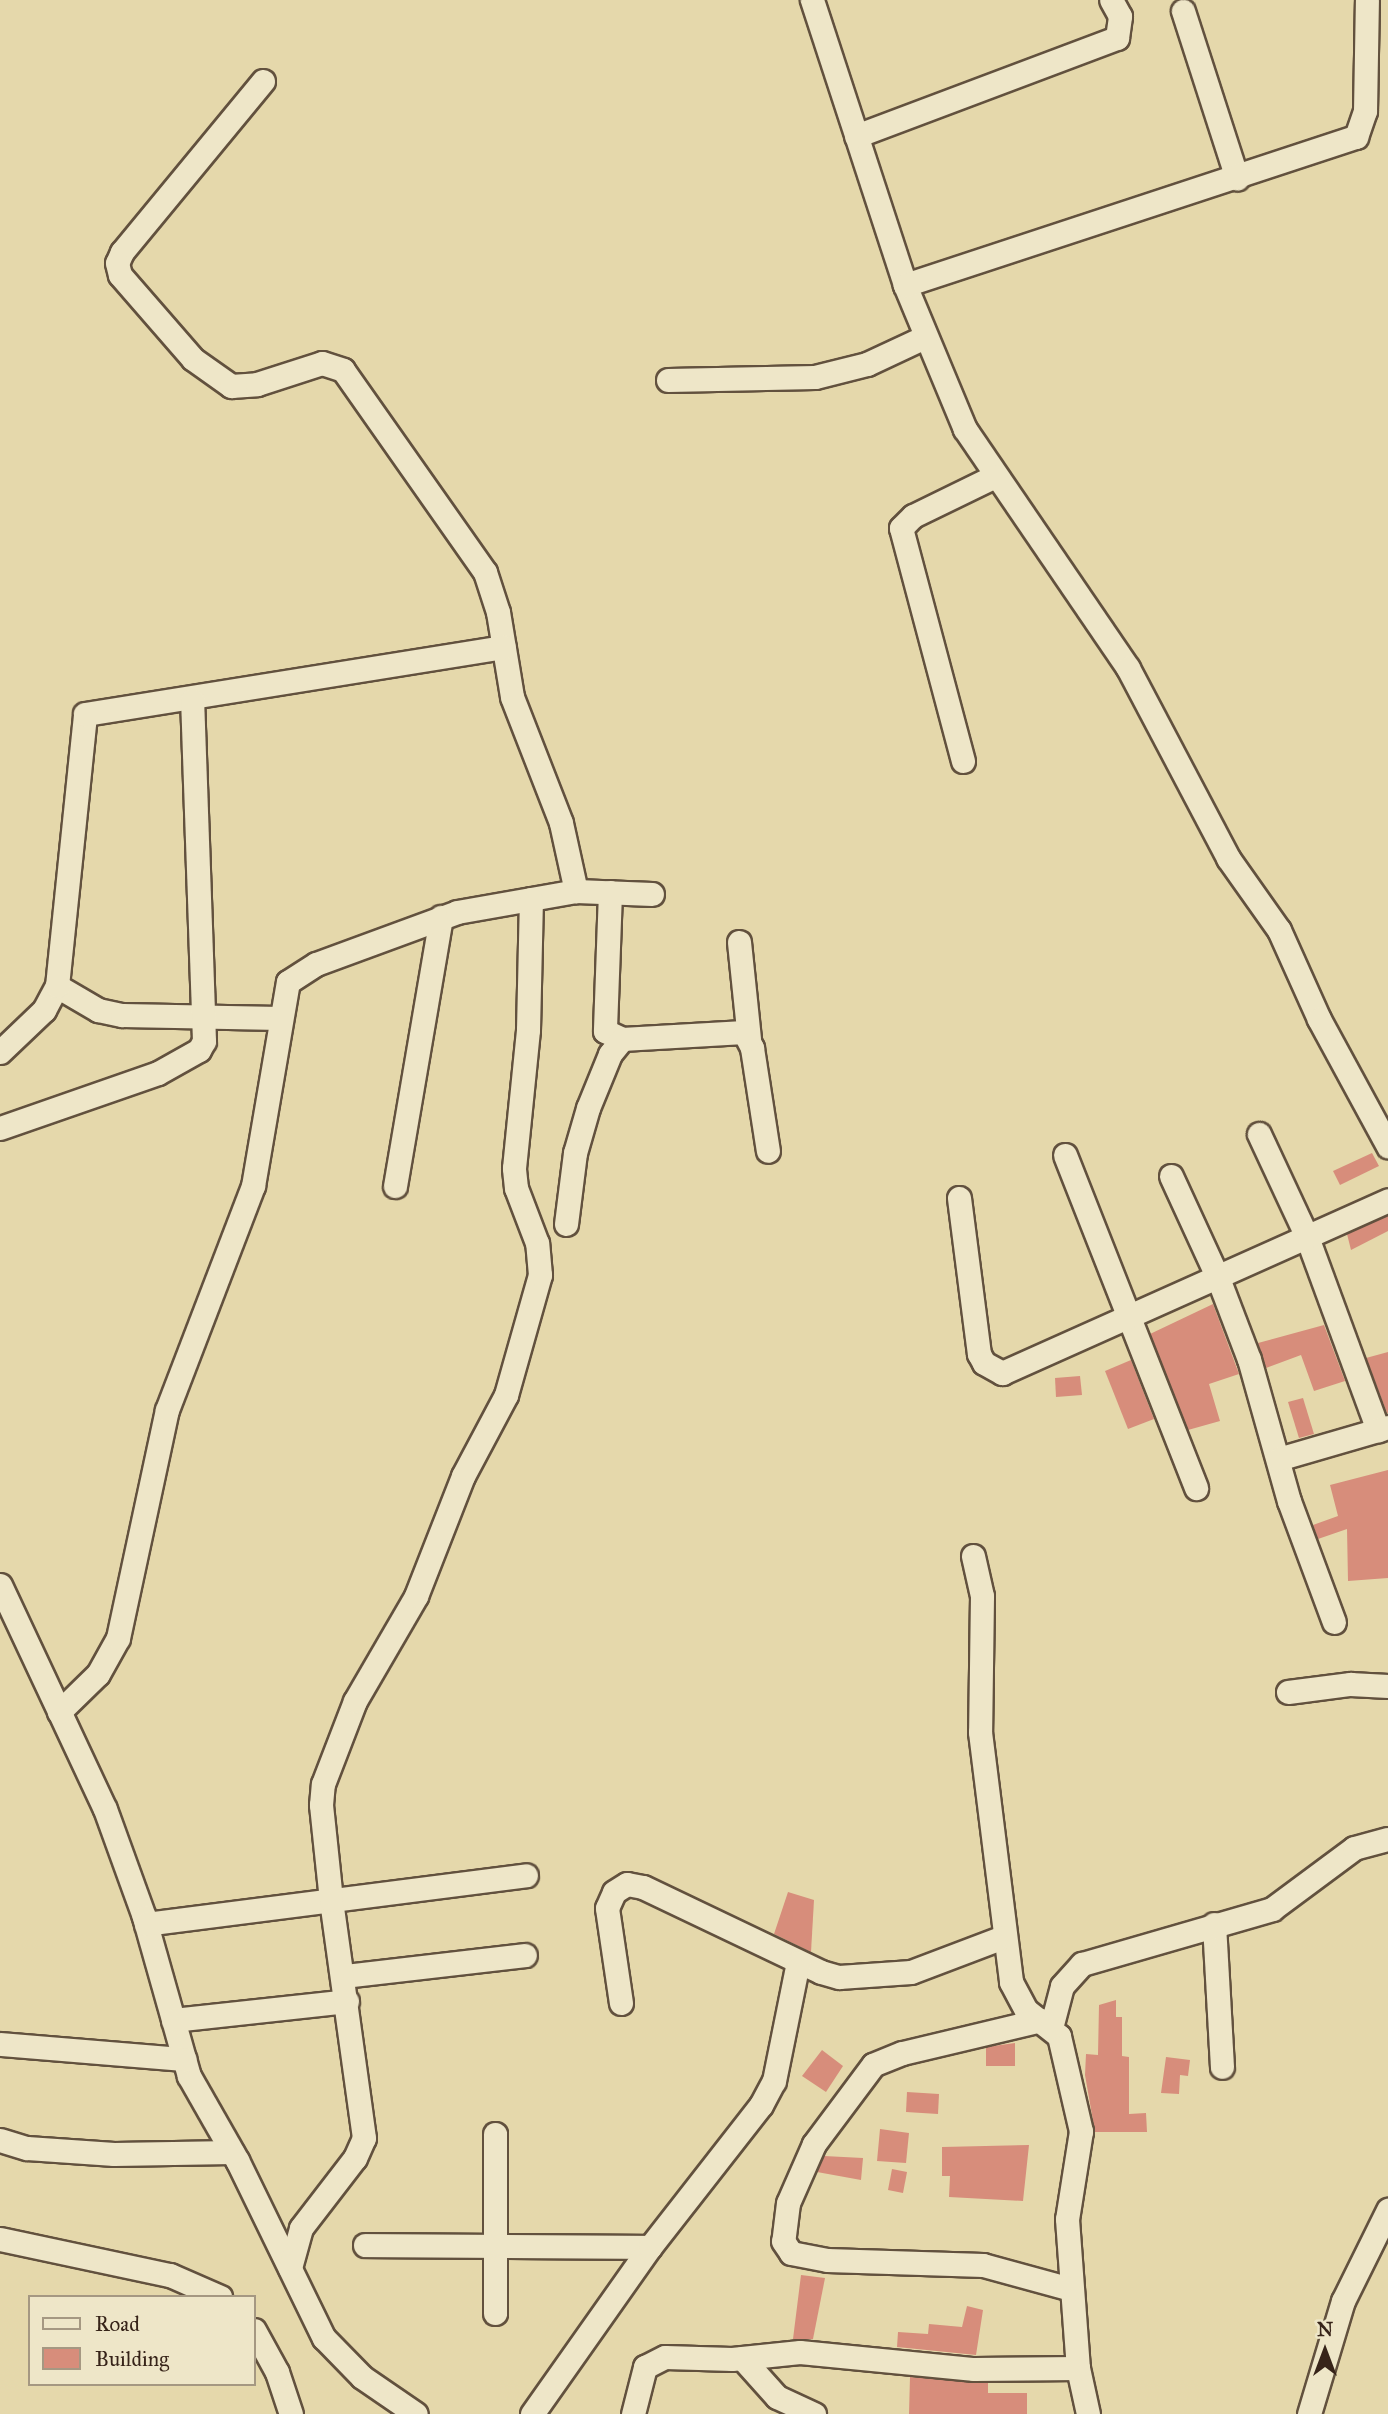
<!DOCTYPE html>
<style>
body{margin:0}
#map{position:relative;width:1388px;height:2414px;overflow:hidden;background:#e5d8ab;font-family:"IM FELL Great Primer",serif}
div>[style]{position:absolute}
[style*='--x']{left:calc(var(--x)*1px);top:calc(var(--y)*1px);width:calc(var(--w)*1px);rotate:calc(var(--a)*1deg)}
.building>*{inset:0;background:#d78d7b}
.roads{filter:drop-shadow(2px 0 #62513e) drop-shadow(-2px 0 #62513e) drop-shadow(0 2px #62513e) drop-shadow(0 -2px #62513e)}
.minor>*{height:23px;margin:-11.5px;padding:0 11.5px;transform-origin:11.5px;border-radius:11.5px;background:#eee6c8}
span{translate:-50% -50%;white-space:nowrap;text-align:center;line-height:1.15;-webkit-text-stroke:5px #eee6c8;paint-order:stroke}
.legend{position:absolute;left:28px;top:2295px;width:228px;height:91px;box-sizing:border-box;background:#eee6c8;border:2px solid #a59882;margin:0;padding:9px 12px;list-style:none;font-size:21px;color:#372419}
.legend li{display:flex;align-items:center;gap:14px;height:35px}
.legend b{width:35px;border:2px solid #a59882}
.north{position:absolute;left:1290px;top:2316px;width:70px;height:70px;-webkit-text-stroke:5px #eee6c8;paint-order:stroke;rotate:0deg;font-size:19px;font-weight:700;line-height:28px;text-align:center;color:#372419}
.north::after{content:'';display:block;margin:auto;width:24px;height:32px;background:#372419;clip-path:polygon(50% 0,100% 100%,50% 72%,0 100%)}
</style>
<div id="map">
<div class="building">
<div style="clip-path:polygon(1372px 1153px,1379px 1166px,1340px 1185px,1333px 1171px)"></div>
<div style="clip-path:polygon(1388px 1215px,1388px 1231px,1351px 1250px,1347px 1234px)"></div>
<div style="clip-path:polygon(1213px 1304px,1239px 1374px,1209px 1384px,1220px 1421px,1188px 1430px,1150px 1334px)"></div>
<div style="clip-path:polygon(1324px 1325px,1345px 1381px,1314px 1391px,1301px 1355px,1266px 1368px,1258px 1343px)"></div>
<div style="clip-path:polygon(1388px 1352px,1388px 1413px,1387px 1413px,1366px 1358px)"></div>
<div style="clip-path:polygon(1131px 1360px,1154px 1419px,1128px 1429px,1105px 1371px)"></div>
<div style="clip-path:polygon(1080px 1376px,1082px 1395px,1056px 1397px,1055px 1378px)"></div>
<div style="clip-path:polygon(1303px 1398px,1314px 1434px,1299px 1438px,1288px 1402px)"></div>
<div style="clip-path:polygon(1388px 1470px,1388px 1578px,1348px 1581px,1347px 1529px,1318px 1539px,1313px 1525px,1338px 1516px,1330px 1485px)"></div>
<div style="clip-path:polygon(788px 1892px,814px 1900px,811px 1952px,774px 1934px)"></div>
<div style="clip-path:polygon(1116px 2000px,1116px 2017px,1122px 2017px,1122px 2056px,1129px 2057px,1129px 2114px,1146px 2113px,1147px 2132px,1095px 2132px,1085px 2075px,1086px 2054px,1098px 2055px,1099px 2005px)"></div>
<div style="clip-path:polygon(1015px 2043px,1015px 2066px,986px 2066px,986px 2047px)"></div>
<div style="clip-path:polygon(822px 2050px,843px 2066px,826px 2092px,802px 2076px)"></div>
<div style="clip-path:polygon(1166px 2057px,1190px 2060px,1188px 2076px,1180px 2075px,1179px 2094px,1161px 2093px)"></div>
<div style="clip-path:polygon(907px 2092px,939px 2094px,938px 2114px,906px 2112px)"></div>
<div style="clip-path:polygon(880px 2129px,909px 2133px,906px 2163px,877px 2161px)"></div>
<div style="clip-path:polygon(1029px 2145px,1023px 2201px,949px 2197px,950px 2176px,942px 2176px,942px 2147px)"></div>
<div style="clip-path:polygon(824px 2156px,863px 2158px,861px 2180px,817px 2172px)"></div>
<div style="clip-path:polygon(892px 2169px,907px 2172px,903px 2193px,888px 2190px)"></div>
<div style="clip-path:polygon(801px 2275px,825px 2278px,813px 2339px,793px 2339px)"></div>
<div style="clip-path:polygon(967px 2306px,983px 2310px,976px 2355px,897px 2347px,898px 2332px,928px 2334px,929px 2324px,962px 2327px)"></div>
<div style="clip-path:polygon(910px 2377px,988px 2383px,988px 2393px,1027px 2393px,1027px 2414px,909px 2414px)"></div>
</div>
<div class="roads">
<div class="minor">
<div style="--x:812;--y:0;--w:300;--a:71.9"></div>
<div style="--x:905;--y:285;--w:156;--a:67.4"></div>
<div style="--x:965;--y:429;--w:289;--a:55.7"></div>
<div style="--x:1128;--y:668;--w:215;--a:62.2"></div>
<div style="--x:1228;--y:858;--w:88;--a:54.7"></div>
<div style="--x:1279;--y:930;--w:98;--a:65.8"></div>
<div style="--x:1319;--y:1019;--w:145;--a:61.5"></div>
<div style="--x:1183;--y:11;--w:176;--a:72.1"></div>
<div style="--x:263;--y:81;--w:222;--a:129.5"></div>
<div style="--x:122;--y:252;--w:12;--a:114"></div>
<div style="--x:117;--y:263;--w:12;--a:76"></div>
<div style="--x:120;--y:275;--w:111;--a:49"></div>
<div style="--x:193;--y:359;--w:47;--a:35.4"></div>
<div style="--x:231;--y:386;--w:26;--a:-4"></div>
<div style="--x:257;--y:384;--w:68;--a:-17.9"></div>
<div style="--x:322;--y:363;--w:22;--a:18"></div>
<div style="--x:343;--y:370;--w:247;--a:54.9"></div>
<div style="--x:485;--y:572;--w:42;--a:72"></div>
<div style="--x:498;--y:612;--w:86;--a:80.6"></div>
<div style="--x:512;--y:697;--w:135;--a:68.7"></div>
<div style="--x:561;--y:823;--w:70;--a:77.6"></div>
<div style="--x:856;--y:136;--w:279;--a:-20.6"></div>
<div style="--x:1117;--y:38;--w:22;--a:-82"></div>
<div style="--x:1120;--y:16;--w:18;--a:-119"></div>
<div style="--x:905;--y:285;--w:475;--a:-18.2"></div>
<div style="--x:1356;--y:137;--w:28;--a:-71"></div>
<div style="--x:1365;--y:111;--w:111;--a:-89"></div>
<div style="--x:668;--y:380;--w:147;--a:-1.2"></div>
<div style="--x:815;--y:377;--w:54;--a:-14"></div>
<div style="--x:867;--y:364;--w:64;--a:-25"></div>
<div style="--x:963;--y:761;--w:241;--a:-104.9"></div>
<div style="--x:901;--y:528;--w:17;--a:-45"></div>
<div style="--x:913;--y:516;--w:91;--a:-26"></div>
<div style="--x:610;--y:892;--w:139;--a:92.1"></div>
<div style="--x:605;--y:1031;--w:19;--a:25"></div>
<div style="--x:622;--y:1039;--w:122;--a:-3.3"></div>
<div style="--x:744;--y:1032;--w:18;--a:63"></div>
<div style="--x:752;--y:1048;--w:104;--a:81.2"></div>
<div style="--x:739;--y:942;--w:97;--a:84.1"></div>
<div style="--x:57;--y:986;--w:48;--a:30.3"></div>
<div style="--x:98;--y:1010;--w:25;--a:12"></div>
<div style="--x:122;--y:1015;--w:158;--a:1.1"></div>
<div style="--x:0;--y:1052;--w:61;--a:-43.7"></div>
<div style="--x:44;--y:1010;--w:27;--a:-62"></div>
<div style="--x:57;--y:986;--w:273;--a:-84.1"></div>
<div style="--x:85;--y:714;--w:424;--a:-9.1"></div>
<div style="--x:0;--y:1128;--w:167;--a:-19.2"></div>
<div style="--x:158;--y:1073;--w:47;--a:-29.3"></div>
<div style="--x:199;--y:1050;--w:10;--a:-61"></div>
<div style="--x:204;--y:1041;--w:341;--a:-92"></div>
<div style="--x:1259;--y:1134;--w:114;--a:65"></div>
<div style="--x:1307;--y:1237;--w:206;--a:69.8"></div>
<div style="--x:1065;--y:1155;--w:358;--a:68.5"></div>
<div style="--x:1171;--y:1176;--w:112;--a:65.3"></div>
<div style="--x:1218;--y:1278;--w:87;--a:69.1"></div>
<div style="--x:1249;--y:1359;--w:148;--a:74.3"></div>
<div style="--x:1289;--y:1501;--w:129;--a:69.6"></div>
<div style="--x:395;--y:1186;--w:273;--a:-80.3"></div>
<div style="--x:959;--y:1198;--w:157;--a:82.7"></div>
<div style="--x:979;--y:1354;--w:10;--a:61"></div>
<div style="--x:984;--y:1363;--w:21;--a:29"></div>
<div style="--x:1002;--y:1373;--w:423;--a:-24.1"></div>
<div style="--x:566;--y:1224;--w:72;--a:-82.8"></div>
<div style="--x:575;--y:1153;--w:47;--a:-73.9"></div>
<div style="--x:588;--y:1108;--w:58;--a:-67.8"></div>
<div style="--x:610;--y:1054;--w:19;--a:-51"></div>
<div style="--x:1278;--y:1459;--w:115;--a:-16.2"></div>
<div style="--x:973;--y:1556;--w:41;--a:77.3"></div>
<div style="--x:982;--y:1596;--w:136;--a:90.8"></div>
<div style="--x:980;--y:1732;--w:252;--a:82.9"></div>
<div style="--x:1011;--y:1982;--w:32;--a:62"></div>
<div style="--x:1026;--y:2010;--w:42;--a:38.2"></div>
<div style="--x:1059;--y:2036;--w:98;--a:77"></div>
<div style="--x:1081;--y:2131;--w:89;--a:99"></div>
<div style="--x:1067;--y:2219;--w:149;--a:85.8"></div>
<div style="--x:1078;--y:2368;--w:47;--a:77.7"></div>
<div style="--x:0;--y:1585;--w:247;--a:64.9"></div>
<div style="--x:105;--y:1809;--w:115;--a:70.1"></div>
<div style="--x:144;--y:1917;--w:165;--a:74.2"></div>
<div style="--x:189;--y:2076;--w:97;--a:60.3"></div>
<div style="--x:237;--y:2160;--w:198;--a:64"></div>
<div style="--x:324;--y:2338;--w:54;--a:45.7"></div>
<div style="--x:362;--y:2377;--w:65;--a:34.4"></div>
<div style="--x:1288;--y:1692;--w:63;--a:-7.4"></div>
<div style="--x:1350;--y:1684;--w:38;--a:3"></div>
<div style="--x:59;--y:1712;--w:54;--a:-44.3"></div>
<div style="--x:98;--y:1674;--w:41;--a:-60.9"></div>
<div style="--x:118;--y:1638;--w:233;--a:-77.9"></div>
<div style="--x:167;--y:1410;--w:240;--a:-69"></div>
<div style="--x:253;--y:1186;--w:207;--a:-80.3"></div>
<div style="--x:288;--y:982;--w:33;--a:-33"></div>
<div style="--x:316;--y:964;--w:150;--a:-20.2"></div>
<div style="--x:457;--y:912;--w:121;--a:-10"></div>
<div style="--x:576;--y:891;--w:76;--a:2.3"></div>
<div style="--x:146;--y:1924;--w:383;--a:-7.3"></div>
<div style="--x:1214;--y:1924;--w:143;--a:86.8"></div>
<div style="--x:344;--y:1976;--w:182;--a:-6.6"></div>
<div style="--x:621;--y:2003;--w:96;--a:-98.4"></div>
<div style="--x:607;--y:1908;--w:17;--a:-66"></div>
<div style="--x:614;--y:1892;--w:15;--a:-32"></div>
<div style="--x:627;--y:1884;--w:16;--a:11"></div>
<div style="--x:643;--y:1887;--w:197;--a:25.5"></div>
<div style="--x:821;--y:1972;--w:19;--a:16"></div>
<div style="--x:839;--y:1977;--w:72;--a:-4"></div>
<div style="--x:911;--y:1972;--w:98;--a:-20.8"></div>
<div style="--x:173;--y:2020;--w:175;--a:-6.2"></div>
<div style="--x:1041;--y:2020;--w:143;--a:166.6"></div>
<div style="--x:902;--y:2053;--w:31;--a:158"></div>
<div style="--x:873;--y:2065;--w:99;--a:126.8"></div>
<div style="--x:814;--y:2144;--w:64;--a:113.8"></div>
<div style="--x:788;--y:2203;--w:38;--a:97"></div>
<div style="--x:783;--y:2241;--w:14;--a:56"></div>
<div style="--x:791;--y:2253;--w:37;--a:11"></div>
<div style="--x:827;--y:2260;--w:156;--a:1.8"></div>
<div style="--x:983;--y:2265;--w:91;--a:15.3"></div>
<div style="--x:1051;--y:2028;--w:43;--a:-75.3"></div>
<div style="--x:1062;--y:1986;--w:30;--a:-48"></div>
<div style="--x:1082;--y:1964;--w:198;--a:-16.1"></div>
<div style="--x:1272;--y:1909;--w:102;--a:-36.6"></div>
<div style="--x:1354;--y:1848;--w:35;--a:-15"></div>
<div style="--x:0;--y:2044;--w:185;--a:4.7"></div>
<div style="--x:0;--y:2140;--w:28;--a:17"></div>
<div style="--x:27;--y:2148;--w:87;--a:3.9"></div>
<div style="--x:114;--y:2154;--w:118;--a:-1"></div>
<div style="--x:0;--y:2239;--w:174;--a:12"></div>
<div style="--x:170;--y:2275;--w:55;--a:23.7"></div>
<div style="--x:365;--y:2245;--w:285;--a:0.4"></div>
<div style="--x:290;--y:2268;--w:41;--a:-74.6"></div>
<div style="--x:301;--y:2228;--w:88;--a:-52.4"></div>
<div style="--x:355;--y:2158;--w:22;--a:-66"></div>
<div style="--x:364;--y:2138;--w:240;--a:-97.9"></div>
<div style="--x:331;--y:1900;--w:96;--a:-96"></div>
<div style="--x:321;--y:1805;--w:21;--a:-85"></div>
<div style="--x:323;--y:1784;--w:89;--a:-68.9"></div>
<div style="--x:355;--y:1701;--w:121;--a:-59.8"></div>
<div style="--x:416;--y:1596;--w:129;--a:-68.6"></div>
<div style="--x:463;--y:1476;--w:92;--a:-62"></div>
<div style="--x:506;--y:1395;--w:125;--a:-74.2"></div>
<div style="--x:540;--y:1275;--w:32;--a:-95"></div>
<div style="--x:537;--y:1243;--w:59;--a:-110.9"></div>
<div style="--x:516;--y:1188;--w:20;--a:-96"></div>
<div style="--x:514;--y:1168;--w:139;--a:-84.2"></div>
<div style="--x:528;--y:1030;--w:131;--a:-88.7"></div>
<div style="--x:495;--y:2313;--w:179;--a:-90"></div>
<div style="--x:254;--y:2330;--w:48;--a:61.3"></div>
<div style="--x:277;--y:2372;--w:44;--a:71.6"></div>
<div style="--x:742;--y:2358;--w:52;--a:48.1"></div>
<div style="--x:777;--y:2397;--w:41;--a:24.7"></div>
<div style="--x:532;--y:2414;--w:204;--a:-54.8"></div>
<div style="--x:650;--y:2247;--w:180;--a:-52"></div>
<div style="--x:761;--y:2105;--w:27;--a:-62"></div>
<div style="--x:774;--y:2081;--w:121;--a:-78.6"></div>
<div style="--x:633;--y:2414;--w:49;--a:-75.7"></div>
<div style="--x:645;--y:2367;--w:22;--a:-27"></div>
<div style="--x:665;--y:2357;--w:67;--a:1.7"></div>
<div style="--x:732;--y:2359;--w:68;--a:-5.9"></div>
<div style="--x:800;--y:2352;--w:175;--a:5.6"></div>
<div style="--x:974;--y:2369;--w:104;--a:-0.6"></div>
<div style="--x:1309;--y:2414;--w:118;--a:-73.3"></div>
<div style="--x:1343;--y:2301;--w:102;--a:-63.7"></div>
</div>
</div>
<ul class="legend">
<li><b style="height:9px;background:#eee6c8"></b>Road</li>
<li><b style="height:19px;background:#d78d7b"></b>Building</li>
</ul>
<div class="north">N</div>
</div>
